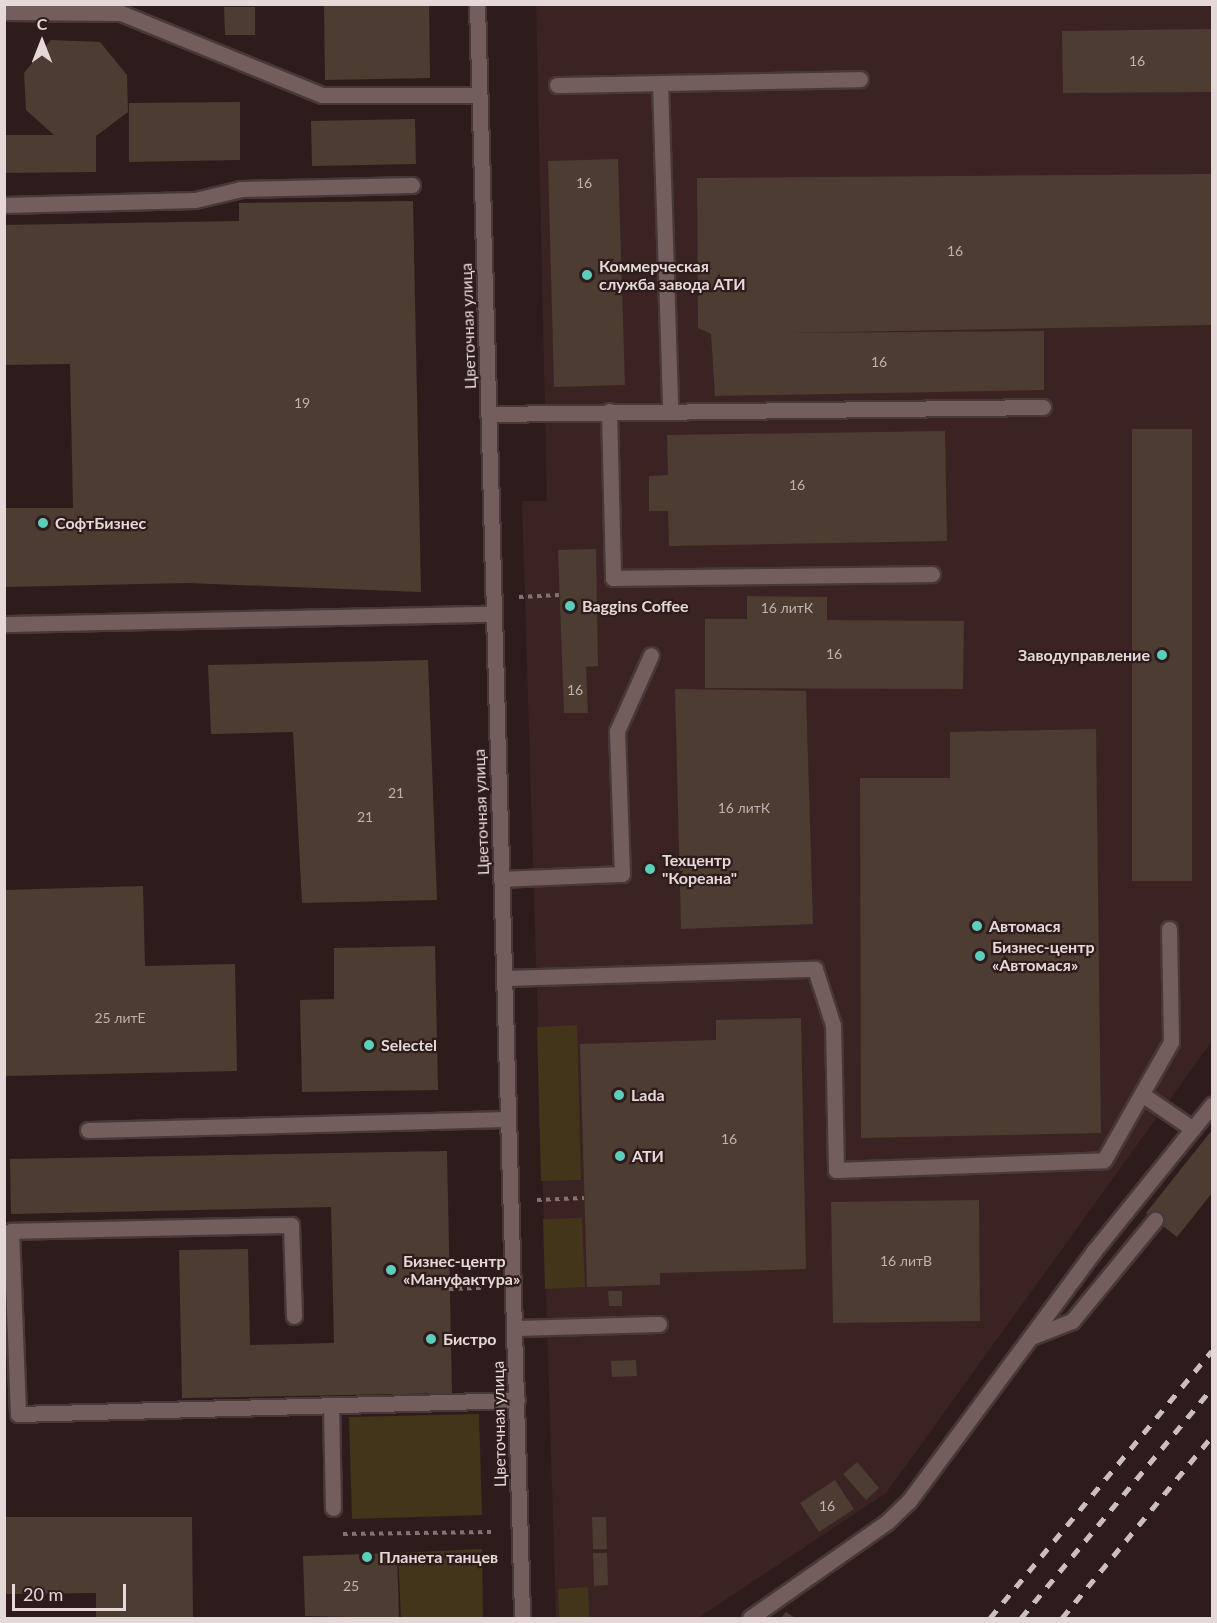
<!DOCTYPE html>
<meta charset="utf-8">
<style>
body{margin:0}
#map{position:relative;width:1217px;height:1623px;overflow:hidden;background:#2e1c1c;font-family:Lato,sans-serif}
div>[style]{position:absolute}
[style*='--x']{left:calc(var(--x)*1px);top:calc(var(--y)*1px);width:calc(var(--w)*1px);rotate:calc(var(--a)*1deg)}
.built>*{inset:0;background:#3b2323}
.green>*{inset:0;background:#42351a}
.building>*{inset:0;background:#4d3c32}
.path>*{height:4px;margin-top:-2px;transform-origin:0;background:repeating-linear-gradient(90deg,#827272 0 4.5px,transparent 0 9px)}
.roads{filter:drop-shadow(2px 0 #483839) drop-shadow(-2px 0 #483839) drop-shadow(0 2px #483839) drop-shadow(0 -2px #483839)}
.service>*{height:15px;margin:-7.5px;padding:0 7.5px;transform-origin:7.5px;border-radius:7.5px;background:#745e5d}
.minor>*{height:15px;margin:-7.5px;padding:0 7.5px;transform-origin:7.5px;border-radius:7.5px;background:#745e5d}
.rail>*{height:4.5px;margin-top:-2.25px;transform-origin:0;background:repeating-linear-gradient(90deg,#cbbebe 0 10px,transparent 0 20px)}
.dots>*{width:16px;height:16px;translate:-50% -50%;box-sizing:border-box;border:3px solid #2e1c1c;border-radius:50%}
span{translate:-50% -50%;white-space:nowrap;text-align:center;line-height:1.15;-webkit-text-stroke:4.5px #2e1c1c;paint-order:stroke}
.number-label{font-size:14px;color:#bfb1ae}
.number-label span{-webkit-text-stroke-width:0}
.poi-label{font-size:16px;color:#e5d8d8;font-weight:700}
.left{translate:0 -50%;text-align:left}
.right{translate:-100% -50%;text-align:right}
.street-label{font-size:16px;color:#e5d8d8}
.frame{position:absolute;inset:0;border:6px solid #e5d8d8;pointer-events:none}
.north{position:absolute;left:12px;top:12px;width:60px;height:60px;-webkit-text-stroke:4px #2e1c1c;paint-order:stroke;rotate:0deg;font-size:16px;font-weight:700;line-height:24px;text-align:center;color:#e5d8d8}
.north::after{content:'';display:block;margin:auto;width:21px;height:27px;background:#e5d8d8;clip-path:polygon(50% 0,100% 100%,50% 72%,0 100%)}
.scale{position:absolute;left:12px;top:1584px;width:114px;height:27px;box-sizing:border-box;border:3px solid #e5d8d8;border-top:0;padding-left:8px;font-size:18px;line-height:21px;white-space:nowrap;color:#e5d8d8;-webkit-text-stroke:4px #2e1c1c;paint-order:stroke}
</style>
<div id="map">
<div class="built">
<div style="clip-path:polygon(536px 5px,1212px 5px,1212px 1041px,886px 1493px,698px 1618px,556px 1618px,522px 501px,547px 501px)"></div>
</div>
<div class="green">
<div style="clip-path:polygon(577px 1025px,581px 1180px,541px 1181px,537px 1027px)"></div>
<div style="clip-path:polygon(582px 1218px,585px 1287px,545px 1289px,543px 1219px)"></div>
<div style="clip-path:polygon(479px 1414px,482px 1515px,352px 1519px,349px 1417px)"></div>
<div style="clip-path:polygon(482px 1549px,483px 1618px,401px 1618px,398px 1553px)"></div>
<div style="clip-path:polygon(588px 1587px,589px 1618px,559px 1618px,558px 1589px)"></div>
</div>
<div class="building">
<div style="clip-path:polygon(324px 4px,429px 4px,430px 78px,325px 80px)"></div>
<div style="clip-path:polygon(224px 7px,255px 7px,255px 35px,225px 35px)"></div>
<div style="clip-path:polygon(1212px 29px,1212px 92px,1063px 93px,1062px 31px)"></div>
<div style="clip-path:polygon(51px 40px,100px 42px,127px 75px,128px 112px,96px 136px,96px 172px,4px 173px,4px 135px,54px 135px,26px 110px,24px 73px)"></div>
<div style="clip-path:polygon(240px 102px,240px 160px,129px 162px,129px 103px)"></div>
<div style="clip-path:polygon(415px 119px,416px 164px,312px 166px,311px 121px)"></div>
<div style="clip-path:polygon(618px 159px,625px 385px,554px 387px,548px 161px)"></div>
<div style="clip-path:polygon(1212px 174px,1212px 325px,785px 333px,1044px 331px,1044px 390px,715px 396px,711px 334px,698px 328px,697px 178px)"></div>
<div style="clip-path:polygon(413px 201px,421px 592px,187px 583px,4px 587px,4px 508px,73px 508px,70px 364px,4px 365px,4px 225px,239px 221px,239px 203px)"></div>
<div style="clip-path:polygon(1132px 429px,1192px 429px,1192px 881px,1132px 881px)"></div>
<div style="clip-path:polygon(945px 431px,947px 541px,669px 546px,668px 511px,649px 511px,649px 476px,668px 475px,667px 435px)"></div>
<div style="clip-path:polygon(596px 549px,598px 666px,586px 667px,588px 713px,564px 713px,558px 550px)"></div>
<div style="clip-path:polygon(747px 596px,827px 597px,827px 620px,964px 621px,963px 689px,705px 688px,705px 619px,747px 619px)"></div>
<div style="clip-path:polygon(428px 660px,437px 900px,302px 903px,293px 732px,211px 734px,208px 665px)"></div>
<div style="clip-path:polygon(675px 689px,806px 691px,813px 924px,681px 929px)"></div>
<div style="clip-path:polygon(1096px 729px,1101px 1133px,861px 1138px,860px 778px,950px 778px,950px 732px)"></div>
<div style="clip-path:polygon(143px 886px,145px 966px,235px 964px,237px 1071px,4px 1076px,4px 890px)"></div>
<div style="clip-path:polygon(435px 946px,438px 1090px,302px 1092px,300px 1000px,334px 999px,334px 948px)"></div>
<div style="clip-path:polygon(801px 1018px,806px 1269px,660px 1273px,660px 1285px,587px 1287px,580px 1044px,716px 1040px,716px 1020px)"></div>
<div style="clip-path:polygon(1212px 1130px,1212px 1193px,1177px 1237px,1146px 1213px)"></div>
<div style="clip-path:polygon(447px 1151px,452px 1393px,182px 1398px,179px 1250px,248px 1249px,250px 1345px,334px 1343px,331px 1207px,11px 1214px,10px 1159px)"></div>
<div style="clip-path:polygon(979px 1200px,980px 1321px,833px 1323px,831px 1202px)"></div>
<div style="clip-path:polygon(608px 1291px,622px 1291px,622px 1306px,609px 1306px)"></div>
<div style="clip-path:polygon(636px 1360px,637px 1376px,612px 1377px,611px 1361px)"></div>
<div style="clip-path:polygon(857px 1462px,879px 1488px,866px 1500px,843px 1474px)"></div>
<div style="clip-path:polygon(835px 1480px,854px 1509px,819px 1532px,800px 1503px)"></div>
<div style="clip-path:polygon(4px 1517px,192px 1517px,193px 1618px,96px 1618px,96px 1593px,4px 1594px)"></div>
<div style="clip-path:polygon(592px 1517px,606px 1517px,607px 1549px,593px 1549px)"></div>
<div style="clip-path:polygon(397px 1553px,399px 1618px,305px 1616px,303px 1556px)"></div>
<div style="clip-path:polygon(593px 1553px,607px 1553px,608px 1585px,594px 1586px)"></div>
<div style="clip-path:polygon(786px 1612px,795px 1618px,781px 1618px)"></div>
</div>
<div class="path">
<div style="--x:519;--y:597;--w:40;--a:-2.9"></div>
<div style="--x:537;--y:1200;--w:47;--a:-2.4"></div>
<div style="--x:449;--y:1289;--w:35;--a:-2"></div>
<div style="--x:343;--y:1534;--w:148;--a:-0.8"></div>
</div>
<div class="roads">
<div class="service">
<div style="--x:4;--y:12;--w:117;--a:0.5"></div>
<div style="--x:121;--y:13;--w:217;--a:22.2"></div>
<div style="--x:322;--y:95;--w:156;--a:0"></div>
<div style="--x:660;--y:83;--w:327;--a:88.2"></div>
<div style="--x:557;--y:85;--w:303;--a:-1.1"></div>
<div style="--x:4;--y:205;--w:191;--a:-1.5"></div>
<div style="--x:195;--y:200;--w:47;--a:-13.4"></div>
<div style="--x:241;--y:189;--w:171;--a:-1.3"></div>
<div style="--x:609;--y:411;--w:167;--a:88.6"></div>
<div style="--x:613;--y:578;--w:319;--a:-0.7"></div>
<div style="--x:488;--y:414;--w:555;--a:-0.72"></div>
<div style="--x:4;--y:624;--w:489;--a:-1.2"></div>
<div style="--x:501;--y:879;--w:121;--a:-2.4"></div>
<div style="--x:622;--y:874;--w:143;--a:-92"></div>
<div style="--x:617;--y:731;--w:83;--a:-65.9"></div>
<div style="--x:504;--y:978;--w:311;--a:-1.7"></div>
<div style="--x:815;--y:969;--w:59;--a:72.2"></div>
<div style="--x:833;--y:1025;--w:145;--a:88.8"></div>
<div style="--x:836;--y:1170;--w:268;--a:-2.1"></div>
<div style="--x:1104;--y:1160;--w:136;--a:-60.4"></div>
<div style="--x:1171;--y:1042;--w:113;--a:-91"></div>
<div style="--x:1143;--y:1095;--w:60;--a:34.2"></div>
<div style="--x:88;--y:1130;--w:420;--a:-1.5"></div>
<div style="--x:294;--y:1316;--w:91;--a:-91.9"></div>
<div style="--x:291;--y:1225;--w:280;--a:178.8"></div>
<div style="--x:11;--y:1231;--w:183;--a:87.8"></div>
<div style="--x:18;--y:1414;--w:499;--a:-1.6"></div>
<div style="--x:515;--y:1328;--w:144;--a:-1.6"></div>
<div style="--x:1031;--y:1337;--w:44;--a:-21.3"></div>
<div style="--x:1072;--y:1321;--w:131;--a:-50.6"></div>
<div style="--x:331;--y:1406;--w:102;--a:88.9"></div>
<div style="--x:750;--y:1618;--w:167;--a:-35"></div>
<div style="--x:887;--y:1522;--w:30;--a:-44"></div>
<div style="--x:909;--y:1501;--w:311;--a:-53.5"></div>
<div style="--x:1094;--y:1251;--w:188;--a:-51.1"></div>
</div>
<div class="minor">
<div style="--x:477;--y:4;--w:1615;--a:88.4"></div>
</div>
</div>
<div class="rail">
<div style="--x:990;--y:1618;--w:347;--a:-50.3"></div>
<div style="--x:1021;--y:1618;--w:299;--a:-50.3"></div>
<div style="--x:1062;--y:1618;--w:236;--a:-50.5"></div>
</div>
<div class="dots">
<div style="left:587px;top:275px;background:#5bcebc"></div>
<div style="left:43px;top:523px;background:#5bcebc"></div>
<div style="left:570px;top:606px;background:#5bcebc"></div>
<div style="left:1162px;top:655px;background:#5bcebc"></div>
<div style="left:650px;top:869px;background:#5bcebc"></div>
<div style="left:977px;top:926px;background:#5bcebc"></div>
<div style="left:980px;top:956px;background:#5bcebc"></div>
<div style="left:369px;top:1045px;background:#5bcebc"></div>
<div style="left:619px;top:1095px;background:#5bcebc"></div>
<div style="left:620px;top:1156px;background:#5bcebc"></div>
<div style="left:391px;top:1270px;background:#5bcebc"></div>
<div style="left:431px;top:1339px;background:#5bcebc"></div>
<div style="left:367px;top:1557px;background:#5bcebc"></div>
</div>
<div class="number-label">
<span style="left:1137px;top:61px">16</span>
<span style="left:584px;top:183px">16</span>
<span style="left:955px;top:251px">16</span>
<span style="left:879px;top:362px">16</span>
<span style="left:302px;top:403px">19</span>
<span style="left:797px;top:485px">16</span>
<span style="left:787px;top:608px">16 литК</span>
<span style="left:834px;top:654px">16</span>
<span style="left:575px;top:690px">16</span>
<span style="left:396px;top:793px">21</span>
<span style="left:744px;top:808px">16 литК</span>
<span style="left:365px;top:817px">21</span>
<span style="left:120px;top:1018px">25 литЕ</span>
<span style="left:729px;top:1139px">16</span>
<span style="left:906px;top:1261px">16 литВ</span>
<span style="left:827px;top:1506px">16</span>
<span style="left:351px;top:1586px">25</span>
</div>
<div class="poi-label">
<span class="left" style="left:599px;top:275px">Коммерческая<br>служба завода АТИ</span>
<span class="left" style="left:55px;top:523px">СофтБизнес</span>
<span class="left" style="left:582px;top:606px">Baggins Coffee</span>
<span class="right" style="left:1150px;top:655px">Заводуправление</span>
<span class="left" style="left:662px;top:869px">Техцентр<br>"Кореана"</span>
<span class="left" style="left:989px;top:926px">Автомася</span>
<span class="left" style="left:992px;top:956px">Бизнес-центр<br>«Автомася»</span>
<span class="left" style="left:381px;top:1045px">Selectel</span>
<span class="left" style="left:631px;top:1095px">Lada</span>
<span class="left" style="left:632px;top:1156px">АТИ</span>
<span class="left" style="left:403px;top:1270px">Бизнес-центр<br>«Мануфактура»</span>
<span class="left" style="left:443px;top:1339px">Бистро</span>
<span class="left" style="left:379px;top:1557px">Планета танцев</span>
</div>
<div class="street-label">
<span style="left:468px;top:326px;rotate:-92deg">Цветочная улица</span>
<span style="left:481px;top:812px;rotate:-92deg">Цветочная улица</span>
<span style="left:499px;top:1424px;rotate:-91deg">Цветочная улица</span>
</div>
<div class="frame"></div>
<div class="north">С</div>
<div class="scale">20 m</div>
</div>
